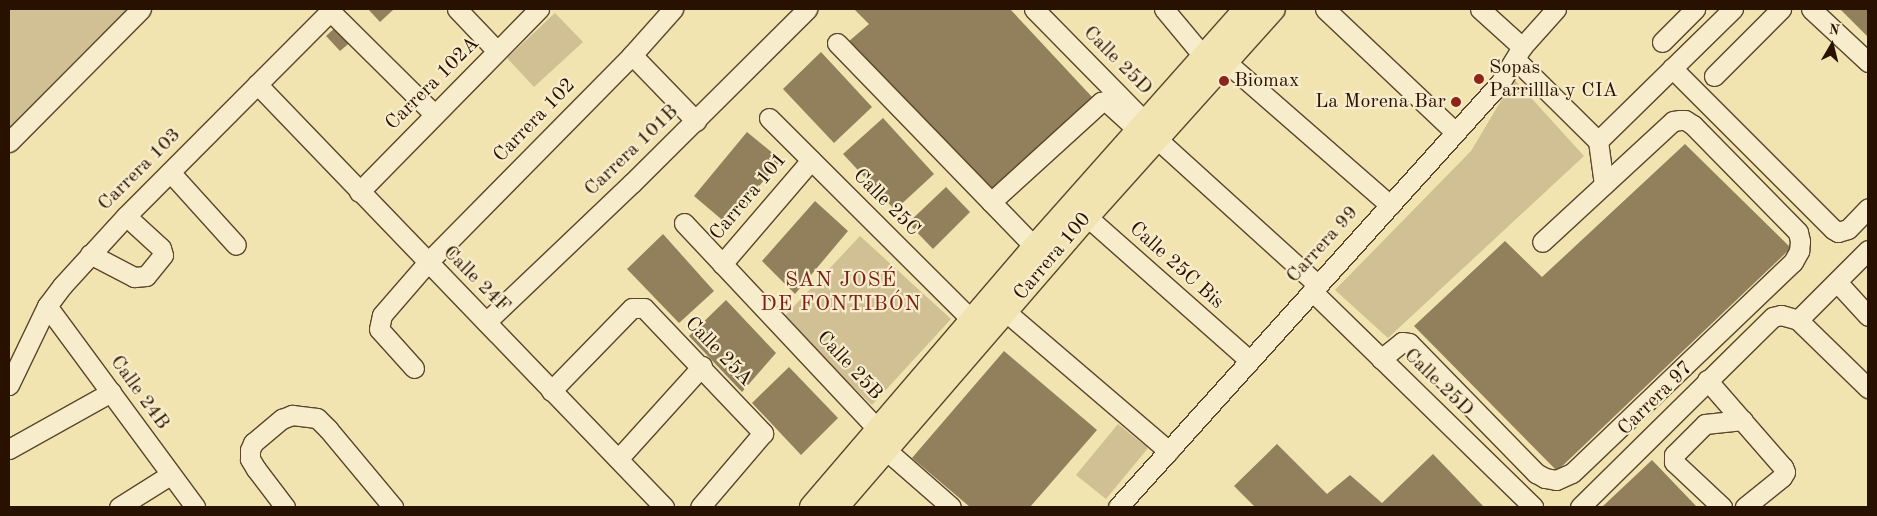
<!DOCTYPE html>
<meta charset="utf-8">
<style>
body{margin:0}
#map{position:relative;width:1877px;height:516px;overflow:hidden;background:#f2e4b1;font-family:"Old Standard TT",serif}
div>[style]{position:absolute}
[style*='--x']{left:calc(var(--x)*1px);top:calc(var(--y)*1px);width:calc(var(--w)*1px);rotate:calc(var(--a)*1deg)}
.green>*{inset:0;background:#d0c093}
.building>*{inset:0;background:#927f5c}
.roads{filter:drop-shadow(1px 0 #5b462c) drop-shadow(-1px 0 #5b462c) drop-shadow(0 1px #5b462c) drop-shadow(0 -1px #5b462c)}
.minor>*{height:19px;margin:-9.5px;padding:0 9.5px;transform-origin:9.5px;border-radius:9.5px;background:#f7edcc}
.major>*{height:24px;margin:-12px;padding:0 12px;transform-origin:12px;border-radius:12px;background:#f2e4b1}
.dots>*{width:14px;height:14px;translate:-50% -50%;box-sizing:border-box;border:2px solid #f7edcc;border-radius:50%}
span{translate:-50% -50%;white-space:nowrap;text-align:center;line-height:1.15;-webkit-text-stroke:4.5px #f7edcc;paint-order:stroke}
.street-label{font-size:20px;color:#291100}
.poi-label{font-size:20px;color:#291100}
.left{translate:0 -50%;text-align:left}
.right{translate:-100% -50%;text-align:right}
.neighbourhood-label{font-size:21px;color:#7a1f14;letter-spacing:1px}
.frame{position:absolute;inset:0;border:10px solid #291100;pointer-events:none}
.north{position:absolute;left:1807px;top:20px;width:50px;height:50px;-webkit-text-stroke:4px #f7edcc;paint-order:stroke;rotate:8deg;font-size:14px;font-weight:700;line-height:20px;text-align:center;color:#291100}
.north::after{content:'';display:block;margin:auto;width:18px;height:22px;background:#291100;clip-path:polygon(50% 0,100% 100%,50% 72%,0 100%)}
</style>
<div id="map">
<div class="green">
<div style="clip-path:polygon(9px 9px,134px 9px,9px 134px)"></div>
<div style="clip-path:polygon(555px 13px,583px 42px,534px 87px,507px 58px)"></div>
<div style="clip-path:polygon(1514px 79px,1584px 156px,1388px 338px,1335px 290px,1471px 151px)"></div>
<div style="clip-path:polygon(860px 236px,951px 319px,872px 405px,782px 319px)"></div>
<div style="clip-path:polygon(1118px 424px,1148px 448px,1106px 499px,1076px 475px)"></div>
</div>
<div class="building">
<div style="clip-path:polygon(368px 9px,392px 9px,393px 10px,380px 22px)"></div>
<div style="clip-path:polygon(854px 9px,1010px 9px,1093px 98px,989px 194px,848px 42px,869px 24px)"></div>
<div style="clip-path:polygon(1840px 9px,1868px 9px,1868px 37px)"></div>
<div style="clip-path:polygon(338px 25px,353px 40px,340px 51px,326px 36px)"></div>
<div style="clip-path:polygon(821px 52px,872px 107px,834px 143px,783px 89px)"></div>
<div style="clip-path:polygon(883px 118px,934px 174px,895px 210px,843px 154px)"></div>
<div style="clip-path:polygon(747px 132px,781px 160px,727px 224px,694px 196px)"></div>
<div style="clip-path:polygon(1685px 144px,1791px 248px,1557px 471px,1414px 326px,1505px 241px,1542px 277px)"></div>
<div style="clip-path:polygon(946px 187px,970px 212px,933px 249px,908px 223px)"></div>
<div style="clip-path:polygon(815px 201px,848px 231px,795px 294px,762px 261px)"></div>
<div style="clip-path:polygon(663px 234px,714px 291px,679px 323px,627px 269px)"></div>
<div style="clip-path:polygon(726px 300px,776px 353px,742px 392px,689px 336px)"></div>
<div style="clip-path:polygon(1004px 351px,1097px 430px,1030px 507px,970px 507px,912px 458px)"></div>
<div style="clip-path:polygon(789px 367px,838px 418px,801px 455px,752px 403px)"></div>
<div style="clip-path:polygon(1277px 444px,1327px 494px,1350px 475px,1382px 503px,1433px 454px,1484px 507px,1255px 507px,1234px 486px)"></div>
<div style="clip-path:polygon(1652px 460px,1697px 507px,1602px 507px)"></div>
</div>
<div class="roads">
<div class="minor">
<div style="--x:457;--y:9;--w:58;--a:46.4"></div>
<div style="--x:1034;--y:9;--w:156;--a:45.5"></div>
<div style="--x:1164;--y:9;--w:62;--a:50.2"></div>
<div style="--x:1325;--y:9;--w:179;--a:43.4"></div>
<div style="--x:1480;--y:9;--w:57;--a:42.1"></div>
<div style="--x:1811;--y:9;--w:78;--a:42.9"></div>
<div style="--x:330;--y:11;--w:146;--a:44.7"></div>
<div style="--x:1662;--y:42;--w:47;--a:-45"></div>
<div style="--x:837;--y:43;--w:284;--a:45.9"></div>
<div style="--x:632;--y:55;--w:92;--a:45.9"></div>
<div style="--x:1515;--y:59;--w:117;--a:44.7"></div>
<div style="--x:1226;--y:62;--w:218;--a:41.1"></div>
<div style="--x:1672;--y:68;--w:228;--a:45"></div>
<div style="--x:1833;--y:229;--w:6;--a:31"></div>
<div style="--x:1838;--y:232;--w:10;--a:-17"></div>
<div style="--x:1848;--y:229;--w:29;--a:-46"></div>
<div style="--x:1714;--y:76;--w:95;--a:-45"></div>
<div style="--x:257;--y:84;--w:587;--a:46.1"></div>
<div style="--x:769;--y:118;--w:286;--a:44.9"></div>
<div style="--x:1157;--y:139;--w:217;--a:42.2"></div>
<div style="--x:1598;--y:141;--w:189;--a:-44.4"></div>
<div style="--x:1598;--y:141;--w:44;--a:82.2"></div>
<div style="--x:9;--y:142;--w:187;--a:-45.2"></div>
<div style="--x:170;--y:172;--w:98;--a:47.9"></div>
<div style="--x:359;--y:192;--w:257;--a:-45.5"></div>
<div style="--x:991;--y:202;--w:149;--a:-42.3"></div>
<div style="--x:1101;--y:102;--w:5;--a:-11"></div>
<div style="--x:1106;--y:101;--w:45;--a:42.3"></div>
<div style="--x:1076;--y:207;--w:232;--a:41.5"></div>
<div style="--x:684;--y:223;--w:285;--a:46.8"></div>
<div style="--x:90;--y:254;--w:50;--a:27.6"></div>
<div style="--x:134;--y:277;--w:12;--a:-5"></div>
<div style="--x:146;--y:276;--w:27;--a:-51"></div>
<div style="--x:163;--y:255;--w:7;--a:-106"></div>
<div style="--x:161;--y:248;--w:47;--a:-137.6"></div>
<div style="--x:722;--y:264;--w:137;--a:-49.4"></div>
<div style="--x:1837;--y:282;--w:46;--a:47.6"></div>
<div style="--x:1312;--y:291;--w:309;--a:44.3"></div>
<div style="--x:47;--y:306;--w:250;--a:53.6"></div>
<div style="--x:1006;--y:312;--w:214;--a:40.5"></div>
<div style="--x:1798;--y:320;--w:99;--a:-45"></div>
<div style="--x:486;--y:322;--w:202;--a:-43.6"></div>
<div style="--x:632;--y:183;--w:247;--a:-44.8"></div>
<div style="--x:1381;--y:359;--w:27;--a:-39"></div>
<div style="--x:1402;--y:342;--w:7;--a:8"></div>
<div style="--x:1409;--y:343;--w:182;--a:45.7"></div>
<div style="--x:1536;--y:473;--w:10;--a:29"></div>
<div style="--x:1545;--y:478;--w:11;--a:10"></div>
<div style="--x:1556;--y:480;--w:17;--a:-24"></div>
<div style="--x:1572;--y:473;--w:306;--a:-43.7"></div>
<div style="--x:1793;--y:262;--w:13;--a:-61"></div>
<div style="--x:1799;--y:251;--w:10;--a:-84"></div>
<div style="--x:1800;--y:241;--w:9;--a:-103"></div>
<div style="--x:1798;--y:232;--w:150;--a:-134.5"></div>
<div style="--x:1693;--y:125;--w:9;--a:-148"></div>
<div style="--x:1685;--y:120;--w:5;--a:180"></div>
<div style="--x:1680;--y:120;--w:7;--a:172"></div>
<div style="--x:1673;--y:121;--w:178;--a:137.3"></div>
<div style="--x:414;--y:368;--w:52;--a:-131.9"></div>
<div style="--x:379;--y:329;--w:14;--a:-78"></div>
<div style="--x:382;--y:315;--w:69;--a:-49.1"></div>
<div style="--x:427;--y:263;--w:292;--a:-45.4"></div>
<div style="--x:632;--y:55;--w:62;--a:-48.3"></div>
<div style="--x:1707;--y:380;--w:116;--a:48.9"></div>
<div style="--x:1783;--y:467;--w:5;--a:68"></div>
<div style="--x:1785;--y:472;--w:6;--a:121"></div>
<div style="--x:1782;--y:477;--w:48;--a:141"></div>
<div style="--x:9;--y:385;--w:88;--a:-64.3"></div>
<div style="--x:47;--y:306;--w:25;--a:-53"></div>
<div style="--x:62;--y:286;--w:95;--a:-47.6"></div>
<div style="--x:126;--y:216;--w:292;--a:-45.1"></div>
<div style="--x:551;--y:391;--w:116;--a:-45.7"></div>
<div style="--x:632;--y:308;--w:12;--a:0"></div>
<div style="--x:644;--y:308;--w:173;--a:46.4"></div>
<div style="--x:763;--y:433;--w:97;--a:130.4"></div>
<div style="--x:9;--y:449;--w:117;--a:-29.2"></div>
<div style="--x:886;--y:450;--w:86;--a:41.2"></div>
<div style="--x:619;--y:458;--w:124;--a:-47.9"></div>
<div style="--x:119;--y:507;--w:60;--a:-32.1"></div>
<div style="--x:285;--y:507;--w:48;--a:-127.3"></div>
<div style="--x:256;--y:469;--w:12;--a:-121"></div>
<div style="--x:250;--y:459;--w:9;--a:-90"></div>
<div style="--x:250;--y:450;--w:8;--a:-67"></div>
<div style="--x:253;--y:443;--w:38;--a:-40"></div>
<div style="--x:282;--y:419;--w:11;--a:-22"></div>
<div style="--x:292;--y:415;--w:25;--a:7"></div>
<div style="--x:317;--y:418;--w:16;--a:45"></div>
<div style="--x:328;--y:429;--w:102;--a:50.2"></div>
<div style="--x:1118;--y:507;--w:571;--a:-47.98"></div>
<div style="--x:1500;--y:83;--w:42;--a:-58.6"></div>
<div style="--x:1522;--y:47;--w:51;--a:-48.2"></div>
<div style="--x:1580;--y:507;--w:271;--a:-44.6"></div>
<div style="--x:1773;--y:317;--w:8;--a:-14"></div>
<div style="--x:1781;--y:315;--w:18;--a:16"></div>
<div style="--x:1798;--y:320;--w:98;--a:44.2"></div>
<div style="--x:1722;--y:507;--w:66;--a:-136.8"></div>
<div style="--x:1674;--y:462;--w:7;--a:-90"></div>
<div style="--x:1674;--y:455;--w:44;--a:-45"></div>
<div style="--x:1705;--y:424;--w:38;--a:-6"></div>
</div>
<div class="major">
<div style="--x:812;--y:507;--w:343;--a:-49.4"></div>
<div style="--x:1035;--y:247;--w:318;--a:-48.4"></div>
<div style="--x:836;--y:507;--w:384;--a:-49.2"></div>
<div style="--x:1087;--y:216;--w:278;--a:-48.1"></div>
</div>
</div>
<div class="dots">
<div style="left:1479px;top:79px;background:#8f2418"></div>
<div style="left:1224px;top:81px;background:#8f2418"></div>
<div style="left:1456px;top:102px;background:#8f2418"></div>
</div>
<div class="street-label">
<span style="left:1117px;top:61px;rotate:45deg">Calle 25D</span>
<span style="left:433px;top:84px;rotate:-45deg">Carrera 102A</span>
<span style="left:535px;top:121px;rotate:-46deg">Carrera 102</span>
<span style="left:632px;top:151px;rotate:-44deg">Carrera 101B</span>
<span style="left:140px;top:170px;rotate:-45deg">Carrera 103</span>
<span style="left:749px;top:197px;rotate:-50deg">Carrera 101</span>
<span style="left:886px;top:203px;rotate:45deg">Calle 25C</span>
<span style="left:1323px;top:245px;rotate:-48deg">Carrera 99</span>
<span style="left:1053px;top:257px;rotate:-50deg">Carrera 100</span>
<span style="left:1176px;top:266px;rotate:42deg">Calle 25C Bis</span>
<span style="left:476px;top:280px;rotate:45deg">Calle 24F</span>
<span style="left:718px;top:352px;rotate:46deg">Calle 25A</span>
<span style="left:849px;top:366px;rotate:47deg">Calle 25B</span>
<span style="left:1438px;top:383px;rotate:44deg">Calle 25D</span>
<span style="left:139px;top:393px;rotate:54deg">Calle 24B</span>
<span style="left:1656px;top:399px;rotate:-45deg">Carrera 97</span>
</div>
<div class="poi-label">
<span class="left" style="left:1489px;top:80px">Sopas<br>Parrillla y CIA</span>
<span class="left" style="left:1234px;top:81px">Biomax</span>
<span class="right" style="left:1446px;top:102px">La Morena Bar</span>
</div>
<div class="neighbourhood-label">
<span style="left:841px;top:293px">SAN JOSÉ<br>DE FONTIBÓN</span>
</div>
<div class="frame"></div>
<div class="north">N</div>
</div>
